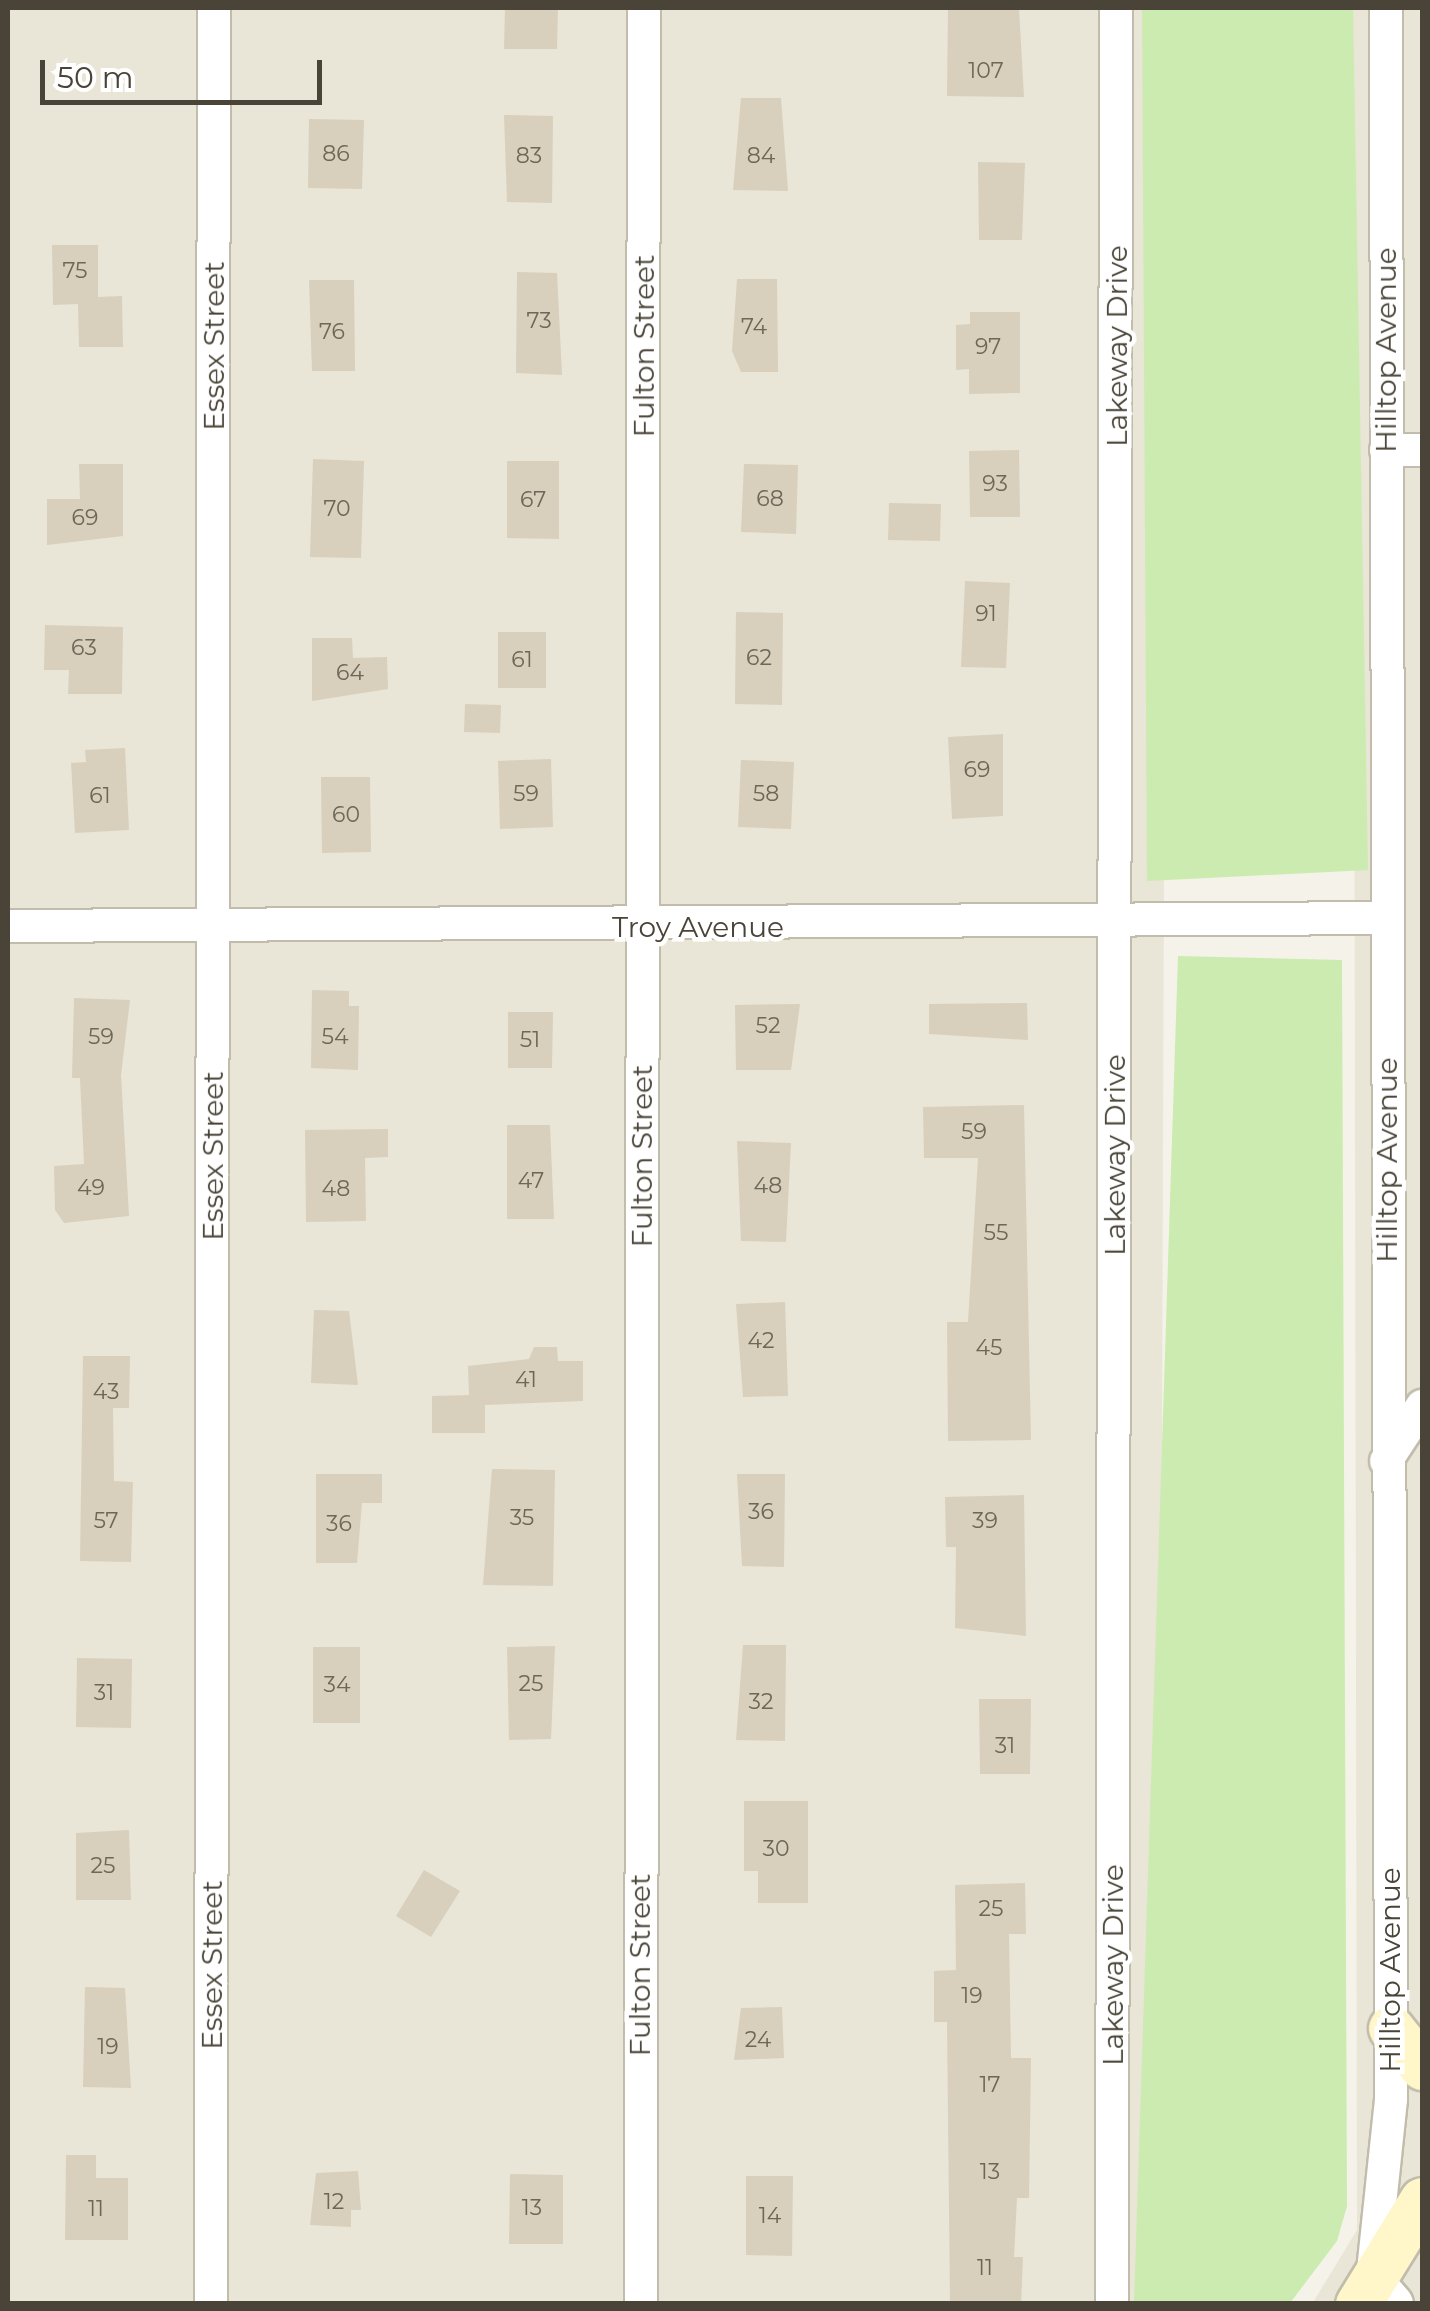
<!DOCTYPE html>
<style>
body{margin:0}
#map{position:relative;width:1430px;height:2311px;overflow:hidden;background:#f5f3e9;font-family:Montserrat,sans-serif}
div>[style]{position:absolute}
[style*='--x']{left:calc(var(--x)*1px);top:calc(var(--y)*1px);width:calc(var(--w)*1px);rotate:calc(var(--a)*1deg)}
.residential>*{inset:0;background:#e9e5d7}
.green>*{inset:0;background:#cbebb0}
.building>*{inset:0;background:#d8d0bd}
.roads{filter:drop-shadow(2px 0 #c1bcab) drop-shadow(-2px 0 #c1bcab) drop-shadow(0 2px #c1bcab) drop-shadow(0 -2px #c1bcab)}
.minor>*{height:32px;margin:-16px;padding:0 16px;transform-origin:16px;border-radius:16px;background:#fff}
.tertiary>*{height:40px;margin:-20px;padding:0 20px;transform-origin:20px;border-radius:20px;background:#fff}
.secondary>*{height:45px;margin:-22.5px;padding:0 22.5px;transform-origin:22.5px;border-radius:22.5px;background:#fff7c9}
span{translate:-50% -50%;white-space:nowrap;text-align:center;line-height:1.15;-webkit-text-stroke:9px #fff;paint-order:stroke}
.number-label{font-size:22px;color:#6d6758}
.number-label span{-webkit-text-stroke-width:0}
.street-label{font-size:28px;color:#494437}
.frame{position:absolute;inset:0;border:10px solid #494437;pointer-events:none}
.scale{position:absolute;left:40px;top:60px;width:282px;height:45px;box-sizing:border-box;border:5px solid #494437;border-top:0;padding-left:12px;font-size:30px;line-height:35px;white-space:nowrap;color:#494437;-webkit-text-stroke:8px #fff;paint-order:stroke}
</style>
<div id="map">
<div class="residential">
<div style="clip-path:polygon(8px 8px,1167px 8px,1159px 2303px,8px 2304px)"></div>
<div style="clip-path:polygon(1353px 8px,1422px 8px,1422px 2303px,1312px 2304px,1357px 2230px)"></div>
</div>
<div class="green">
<div style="clip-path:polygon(1142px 8px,1353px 8px,1368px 870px,1147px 881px)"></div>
<div style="clip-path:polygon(1178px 956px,1342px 960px,1347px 2206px,1337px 2241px,1290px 2303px,1134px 2303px)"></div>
</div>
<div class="building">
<div style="clip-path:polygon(505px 8px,558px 8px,557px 49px,504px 49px)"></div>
<div style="clip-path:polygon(948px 8px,1019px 8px,1024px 97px,947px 96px)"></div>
<div style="clip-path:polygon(741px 98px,781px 98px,788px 191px,733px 190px)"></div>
<div style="clip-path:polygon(504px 115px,553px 116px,552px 203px,507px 202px)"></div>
<div style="clip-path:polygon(309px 119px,364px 120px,362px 189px,308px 188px)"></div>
<div style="clip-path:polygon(978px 162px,1025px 163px,1022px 240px,979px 240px)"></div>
<div style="clip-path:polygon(52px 245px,98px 245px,98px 297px,122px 296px,123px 347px,79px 347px,78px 304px,53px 305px)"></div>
<div style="clip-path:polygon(517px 272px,557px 273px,562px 375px,516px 373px)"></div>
<div style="clip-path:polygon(737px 279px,777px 279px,778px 372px,741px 372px,732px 351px)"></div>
<div style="clip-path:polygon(309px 280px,354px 280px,355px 371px,312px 371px)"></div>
<div style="clip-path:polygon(970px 312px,1020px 312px,1020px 393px,969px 394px,969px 369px,956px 370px,956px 325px,970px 324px)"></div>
<div style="clip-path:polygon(1019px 450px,1020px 517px,970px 517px,969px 451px)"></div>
<div style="clip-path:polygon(313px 459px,364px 461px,361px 558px,310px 557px)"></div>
<div style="clip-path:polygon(507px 461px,559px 461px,559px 539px,507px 538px)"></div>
<div style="clip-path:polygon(79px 464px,123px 464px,123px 536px,47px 545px,47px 499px,80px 499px)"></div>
<div style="clip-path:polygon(744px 464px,798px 465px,796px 534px,741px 532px)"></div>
<div style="clip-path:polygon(889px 503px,941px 504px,940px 541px,888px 540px)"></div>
<div style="clip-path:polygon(965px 581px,1010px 583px,1006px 668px,961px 667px)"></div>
<div style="clip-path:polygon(736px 612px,783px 613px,782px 705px,735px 704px)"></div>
<div style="clip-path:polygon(45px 625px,123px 627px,122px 694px,68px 694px,69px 670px,44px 670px)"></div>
<div style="clip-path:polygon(498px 632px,546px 632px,546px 688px,498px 688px)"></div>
<div style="clip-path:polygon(312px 638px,352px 638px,353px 658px,387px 657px,388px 689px,312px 701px)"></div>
<div style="clip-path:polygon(465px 704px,501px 705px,500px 733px,464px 732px)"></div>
<div style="clip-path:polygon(1003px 734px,1003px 816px,952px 819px,948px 737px)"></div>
<div style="clip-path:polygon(125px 748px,129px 830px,75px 833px,71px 763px,86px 762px,85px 750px)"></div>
<div style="clip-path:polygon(551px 759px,553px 827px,500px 829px,498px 761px)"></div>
<div style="clip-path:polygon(741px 760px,794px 762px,791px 829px,738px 827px)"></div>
<div style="clip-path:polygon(321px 777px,370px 777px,371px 852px,322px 853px)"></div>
<div style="clip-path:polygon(312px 990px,349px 991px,349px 1006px,359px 1006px,358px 1070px,311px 1068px)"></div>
<div style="clip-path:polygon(74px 998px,130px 1000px,121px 1075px,129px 1216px,64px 1223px,55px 1210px,54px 1166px,84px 1164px,80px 1078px,72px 1078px)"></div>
<div style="clip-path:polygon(1027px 1003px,1028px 1040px,929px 1034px,929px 1004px)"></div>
<div style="clip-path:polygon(800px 1004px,791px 1070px,736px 1070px,735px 1005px)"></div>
<div style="clip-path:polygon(508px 1012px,553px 1012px,552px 1068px,508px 1068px)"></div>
<div style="clip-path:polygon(1024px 1105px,1031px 1440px,948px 1441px,947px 1322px,968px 1322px,978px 1158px,924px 1158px,923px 1107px)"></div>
<div style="clip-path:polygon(507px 1125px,550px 1125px,554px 1219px,507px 1219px)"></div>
<div style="clip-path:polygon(388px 1129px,388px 1157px,365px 1158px,366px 1221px,306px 1222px,305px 1130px)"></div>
<div style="clip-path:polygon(737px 1141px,791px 1143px,786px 1242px,741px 1241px)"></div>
<div style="clip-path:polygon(785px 1302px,788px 1396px,743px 1397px,736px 1304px)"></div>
<div style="clip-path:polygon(314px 1310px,349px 1311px,358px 1385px,311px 1383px)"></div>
<div style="clip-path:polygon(534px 1347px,557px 1347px,558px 1361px,583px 1361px,583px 1401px,485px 1405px,485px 1433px,432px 1433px,432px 1396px,469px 1395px,468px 1366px,529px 1359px)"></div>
<div style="clip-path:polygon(83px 1356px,130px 1356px,129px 1408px,113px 1408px,114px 1481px,133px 1482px,131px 1562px,80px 1561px)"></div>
<div style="clip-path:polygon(492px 1469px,555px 1470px,553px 1586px,483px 1585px)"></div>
<div style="clip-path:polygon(316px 1474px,382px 1474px,382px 1503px,362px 1503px,357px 1563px,316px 1563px)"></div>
<div style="clip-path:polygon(737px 1474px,785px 1474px,784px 1567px,742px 1566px)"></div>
<div style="clip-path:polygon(1024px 1495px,1026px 1636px,955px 1628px,956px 1547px,946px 1547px,945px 1497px)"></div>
<div style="clip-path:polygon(743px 1645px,786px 1645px,785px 1741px,736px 1740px)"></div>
<div style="clip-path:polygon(555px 1646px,551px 1739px,509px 1740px,507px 1647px)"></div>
<div style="clip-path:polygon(313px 1647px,360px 1647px,360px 1723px,313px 1723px)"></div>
<div style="clip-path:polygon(77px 1658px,132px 1659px,131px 1728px,76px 1727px)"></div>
<div style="clip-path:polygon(979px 1699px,1031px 1699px,1030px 1774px,980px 1774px)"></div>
<div style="clip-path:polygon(744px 1801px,808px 1801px,808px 1903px,758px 1903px,758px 1871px,744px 1871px)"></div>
<div style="clip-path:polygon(129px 1830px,131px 1900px,76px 1900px,76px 1833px)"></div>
<div style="clip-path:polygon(424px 1870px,460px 1891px,431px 1937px,396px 1916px)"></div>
<div style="clip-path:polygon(1025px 1883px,1026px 1934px,1009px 1934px,1011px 2058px,1031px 2058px,1029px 2198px,1017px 2198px,1014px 2257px,1023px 2257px,1021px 2304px,950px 2304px,947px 2022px,934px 2022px,934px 1971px,956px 1970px,955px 1885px)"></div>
<div style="clip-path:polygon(85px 1987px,125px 1988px,131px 2088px,83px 2087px)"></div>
<div style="clip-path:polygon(782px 2007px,784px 2058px,734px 2060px,741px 2008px)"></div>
<div style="clip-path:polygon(66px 2155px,96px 2155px,96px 2178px,128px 2178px,128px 2240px,65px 2240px)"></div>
<div style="clip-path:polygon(358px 2171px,361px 2210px,351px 2210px,351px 2227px,310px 2225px,316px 2173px)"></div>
<div style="clip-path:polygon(510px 2174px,563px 2175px,563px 2244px,509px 2244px)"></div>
<div style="clip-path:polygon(746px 2176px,793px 2176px,792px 2256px,746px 2255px)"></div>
</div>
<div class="roads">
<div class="minor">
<div style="--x:1386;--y:450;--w:36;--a:0"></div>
<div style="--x:8;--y:926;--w:1380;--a:-0.33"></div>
<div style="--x:1386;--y:1461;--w:66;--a:-56.8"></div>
<div style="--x:1373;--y:2271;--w:173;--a:-84"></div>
<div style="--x:1391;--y:2099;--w:2091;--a:-90.14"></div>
<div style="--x:211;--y:2304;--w:2296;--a:-89.93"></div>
<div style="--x:641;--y:2304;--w:2296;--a:-89.93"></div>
<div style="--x:1112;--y:2304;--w:2296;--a:-89.9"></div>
</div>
<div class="tertiary">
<div style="--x:1372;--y:2280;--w:32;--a:49"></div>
</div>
<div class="secondary">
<div style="--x:1391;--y:2028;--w:50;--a:51.5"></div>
<div style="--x:1358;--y:2304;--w:122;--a:-58.4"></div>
</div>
</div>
<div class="number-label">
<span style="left:986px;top:71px">107</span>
<span style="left:336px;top:154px">86</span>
<span style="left:529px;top:156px">83</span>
<span style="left:761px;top:156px">84</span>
<span style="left:75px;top:271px">75</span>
<span style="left:539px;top:321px">73</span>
<span style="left:754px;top:327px">74</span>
<span style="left:332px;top:332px">76</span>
<span style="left:988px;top:347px">97</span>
<span style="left:995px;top:484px">93</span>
<span style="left:770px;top:499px">68</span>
<span style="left:533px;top:500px">67</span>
<span style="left:337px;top:509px">70</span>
<span style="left:85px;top:518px">69</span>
<span style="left:986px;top:614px">91</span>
<span style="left:84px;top:648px">63</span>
<span style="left:759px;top:658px">62</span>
<span style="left:522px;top:660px">61</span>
<span style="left:350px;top:673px">64</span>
<span style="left:977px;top:770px">69</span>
<span style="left:526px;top:794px">59</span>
<span style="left:766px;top:794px">58</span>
<span style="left:100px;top:796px">61</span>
<span style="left:346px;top:815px">60</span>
<span style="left:768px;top:1026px">52</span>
<span style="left:101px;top:1037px">59</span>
<span style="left:335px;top:1037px">54</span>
<span style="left:530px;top:1040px">51</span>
<span style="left:974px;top:1132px">59</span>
<span style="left:531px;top:1181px">47</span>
<span style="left:768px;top:1186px">48</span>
<span style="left:91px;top:1188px">49</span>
<span style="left:336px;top:1189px">48</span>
<span style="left:996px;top:1233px">55</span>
<span style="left:761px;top:1341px">42</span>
<span style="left:989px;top:1348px">45</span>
<span style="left:526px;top:1380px">41</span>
<span style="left:106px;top:1392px">43</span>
<span style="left:761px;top:1512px">36</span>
<span style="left:522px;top:1518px">35</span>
<span style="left:106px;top:1521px">57</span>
<span style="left:985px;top:1521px">39</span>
<span style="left:339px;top:1524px">36</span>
<span style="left:531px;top:1684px">25</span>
<span style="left:337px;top:1685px">34</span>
<span style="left:104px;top:1693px">31</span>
<span style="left:761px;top:1702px">32</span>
<span style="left:1005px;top:1746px">31</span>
<span style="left:776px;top:1849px">30</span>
<span style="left:103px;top:1866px">25</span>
<span style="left:991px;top:1909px">25</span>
<span style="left:972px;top:1996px">19</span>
<span style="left:758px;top:2040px">24</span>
<span style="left:108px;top:2047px">19</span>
<span style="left:990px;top:2085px">17</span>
<span style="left:990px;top:2172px">13</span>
<span style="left:334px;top:2202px">12</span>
<span style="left:532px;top:2208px">13</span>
<span style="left:96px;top:2209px">11</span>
<span style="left:770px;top:2216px">14</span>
<span style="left:985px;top:2268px">11</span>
</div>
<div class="street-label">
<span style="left:214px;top:346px;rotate:-90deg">Essex Street</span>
<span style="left:644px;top:346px;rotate:-90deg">Fulton Street</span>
<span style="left:1117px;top:346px;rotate:-90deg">Lakeway Drive</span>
<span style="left:1386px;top:350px;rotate:-90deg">Hilltop Avenue</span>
<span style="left:698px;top:927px">Troy Avenue</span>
<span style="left:1115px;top:1155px;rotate:-90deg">Lakeway Drive</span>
<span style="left:213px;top:1156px;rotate:-90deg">Essex Street</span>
<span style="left:642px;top:1156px;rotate:-90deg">Fulton Street</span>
<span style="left:1387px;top:1160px;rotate:-90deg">Hilltop Avenue</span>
<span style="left:212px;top:1965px;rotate:-90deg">Essex Street</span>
<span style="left:640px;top:1965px;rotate:-90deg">Fulton Street</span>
<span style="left:1113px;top:1965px;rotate:-90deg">Lakeway Drive</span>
<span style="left:1390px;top:1970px;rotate:-90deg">Hilltop Avenue</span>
</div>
<div class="frame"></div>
<div class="scale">50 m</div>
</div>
